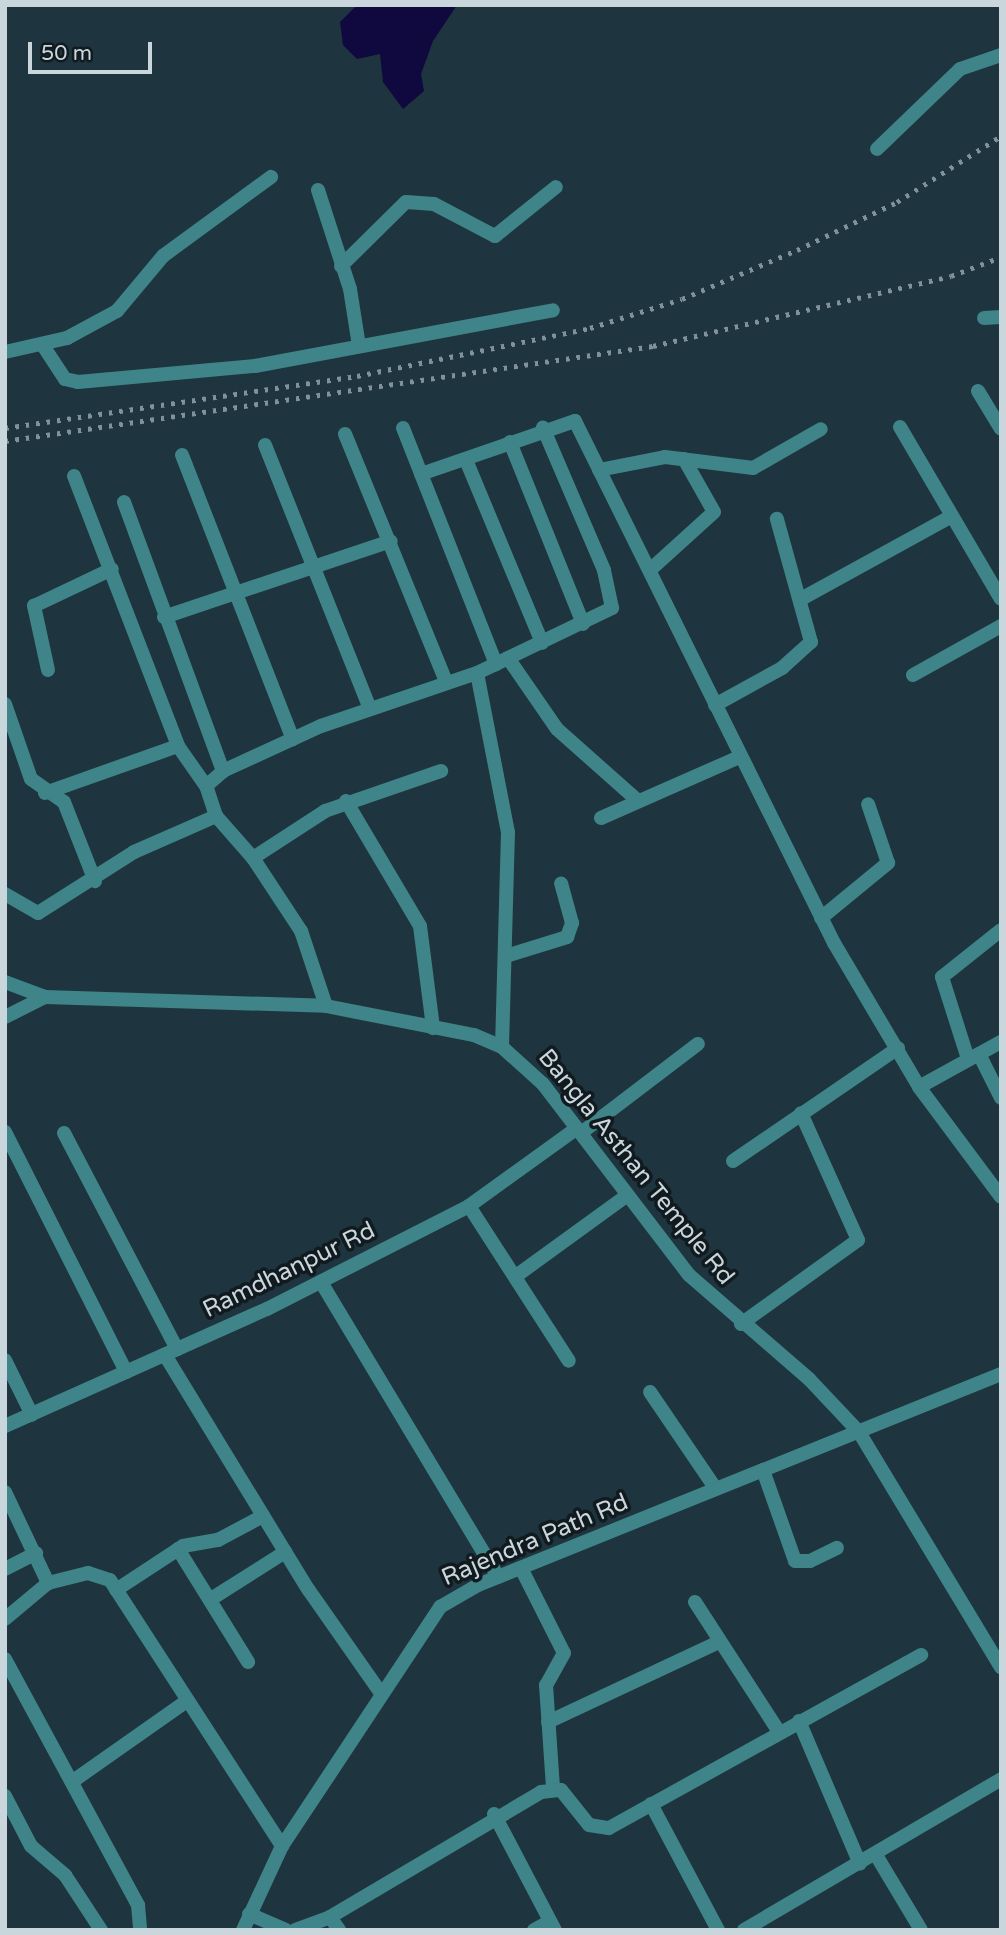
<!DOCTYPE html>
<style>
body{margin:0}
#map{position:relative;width:1006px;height:1935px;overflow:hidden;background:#1e343e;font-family:"Varela Round",sans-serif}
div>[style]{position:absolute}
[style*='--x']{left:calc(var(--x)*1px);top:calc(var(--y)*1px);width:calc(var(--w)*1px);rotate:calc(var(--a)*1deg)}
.water>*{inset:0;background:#10093f}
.minor>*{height:14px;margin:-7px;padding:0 7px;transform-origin:7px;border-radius:7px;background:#3e8488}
.rail>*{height:5px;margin-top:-2.5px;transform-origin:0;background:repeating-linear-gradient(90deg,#809199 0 3.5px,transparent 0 10.5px)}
span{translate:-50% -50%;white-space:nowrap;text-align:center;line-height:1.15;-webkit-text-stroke:7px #111a1f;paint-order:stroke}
.street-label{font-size:24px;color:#c9d6dc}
.frame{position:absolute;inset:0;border:7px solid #c9d6dc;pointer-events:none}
.scale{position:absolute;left:28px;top:42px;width:124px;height:32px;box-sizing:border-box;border:4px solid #c9d6dc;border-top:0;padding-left:9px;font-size:21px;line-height:24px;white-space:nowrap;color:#c9d6dc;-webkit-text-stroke:5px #111a1f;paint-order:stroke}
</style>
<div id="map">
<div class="water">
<div style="clip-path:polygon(357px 5px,457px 5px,433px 41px,421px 74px,424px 91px,403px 109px,383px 82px,380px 54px,357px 59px,343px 45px,340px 22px)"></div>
</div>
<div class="minor">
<div style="--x:877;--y:149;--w:115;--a:-43.9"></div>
<div style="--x:960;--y:69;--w:43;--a:-18.9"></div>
<div style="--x:318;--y:190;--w:104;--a:72.1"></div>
<div style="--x:350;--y:289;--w:58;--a:81"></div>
<div style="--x:341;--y:266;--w:91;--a:-44.6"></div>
<div style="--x:406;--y:202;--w:28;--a:4"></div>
<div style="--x:434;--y:204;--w:69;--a:27.7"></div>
<div style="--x:495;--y:236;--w:78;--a:-38.8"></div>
<div style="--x:984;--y:318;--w:17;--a:-3"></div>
<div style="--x:42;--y:344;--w:42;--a:56.7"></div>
<div style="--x:65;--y:379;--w:13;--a:13"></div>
<div style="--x:78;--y:382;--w:178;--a:-5.2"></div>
<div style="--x:255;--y:366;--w:303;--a:-10.6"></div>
<div style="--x:5;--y:352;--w:64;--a:-12.7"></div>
<div style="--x:67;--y:338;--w:57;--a:-28.4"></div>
<div style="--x:117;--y:311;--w:72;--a:-50.1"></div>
<div style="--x:163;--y:256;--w:134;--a:-36.2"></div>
<div style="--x:978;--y:391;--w:44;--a:58.8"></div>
<div style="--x:900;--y:427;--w:199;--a:59.6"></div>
<div style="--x:403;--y:428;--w:254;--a:68.5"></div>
<div style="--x:345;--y:434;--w:268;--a:67.8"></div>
<div style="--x:510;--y:442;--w:196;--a:68.1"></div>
<div style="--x:265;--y:445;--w:284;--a:68.3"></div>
<div style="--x:182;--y:455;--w:305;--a:68.7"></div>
<div style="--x:466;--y:460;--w:198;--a:67.4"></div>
<div style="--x:599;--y:470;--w:67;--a:-11.1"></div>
<div style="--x:665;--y:457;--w:89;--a:7.1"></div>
<div style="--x:753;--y:468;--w:78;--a:-29.8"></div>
<div style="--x:421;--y:474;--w:163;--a:-19"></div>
<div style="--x:575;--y:421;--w:583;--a:63.61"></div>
<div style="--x:834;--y:943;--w:167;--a:59.4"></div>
<div style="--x:919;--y:1087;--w:137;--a:53.3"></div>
<div style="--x:74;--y:476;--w:289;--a:68.9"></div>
<div style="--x:178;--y:746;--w:49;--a:55"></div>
<div style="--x:124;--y:502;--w:287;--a:69.8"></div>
<div style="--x:650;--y:570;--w:86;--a:-42.2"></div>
<div style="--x:714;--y:512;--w:61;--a:-119.5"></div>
<div style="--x:801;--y:599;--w:172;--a:-28.8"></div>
<div style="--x:164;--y:617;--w:239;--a:-18.5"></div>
<div style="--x:508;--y:658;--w:86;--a:55.4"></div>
<div style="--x:557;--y:729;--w:107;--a:41.6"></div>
<div style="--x:48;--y:670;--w:66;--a:-102.3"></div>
<div style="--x:34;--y:606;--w:86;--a:-25.4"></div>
<div style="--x:477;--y:673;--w:162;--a:79"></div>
<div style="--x:508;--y:832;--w:215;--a:91.6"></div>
<div style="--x:913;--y:675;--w:101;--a:-29.1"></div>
<div style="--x:5;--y:704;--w:79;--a:70.9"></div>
<div style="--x:31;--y:779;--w:40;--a:34.9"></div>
<div style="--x:64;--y:802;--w:85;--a:68.6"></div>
<div style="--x:715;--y:705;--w:77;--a:-28.9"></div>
<div style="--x:782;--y:668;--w:39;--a:-42"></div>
<div style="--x:811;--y:642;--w:128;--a:-105.5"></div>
<div style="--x:45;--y:793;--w:141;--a:-19.5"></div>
<div style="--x:346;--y:801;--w:145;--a:59.4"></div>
<div style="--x:420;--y:926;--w:103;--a:82.7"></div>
<div style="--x:601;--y:818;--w:151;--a:-23.8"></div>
<div style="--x:253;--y:858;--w:86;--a:-33.1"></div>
<div style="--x:325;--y:811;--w:123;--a:-19"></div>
<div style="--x:5;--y:894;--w:38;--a:30"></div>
<div style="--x:38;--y:913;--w:114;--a:-32.4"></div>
<div style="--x:134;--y:852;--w:90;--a:-23.7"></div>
<div style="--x:821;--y:918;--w:87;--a:-39.4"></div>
<div style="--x:888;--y:863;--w:62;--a:-108.7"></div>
<div style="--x:509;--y:955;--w:61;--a:-17.2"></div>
<div style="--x:567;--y:937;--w:15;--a:-70"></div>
<div style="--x:572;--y:923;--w:41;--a:-105.4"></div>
<div style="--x:5;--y:982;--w:43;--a:20.6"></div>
<div style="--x:45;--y:997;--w:281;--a:1.8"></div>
<div style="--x:326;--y:1006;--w:151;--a:11.1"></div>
<div style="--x:474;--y:1035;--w:30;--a:23"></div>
<div style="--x:502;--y:1047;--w:55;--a:42.1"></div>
<div style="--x:543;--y:1084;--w:240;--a:52.6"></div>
<div style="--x:689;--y:1275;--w:159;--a:40.9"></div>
<div style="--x:809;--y:1379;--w:73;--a:46.7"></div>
<div style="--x:859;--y:1432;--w:275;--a:58.9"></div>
<div style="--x:326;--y:1006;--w:79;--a:-108.4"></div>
<div style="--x:301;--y:931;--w:87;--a:-123.3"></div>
<div style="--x:253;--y:858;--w:56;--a:-131.4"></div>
<div style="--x:216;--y:816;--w:32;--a:-108"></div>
<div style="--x:206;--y:786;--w:23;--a:-41"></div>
<div style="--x:223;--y:771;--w:108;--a:-24.7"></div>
<div style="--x:321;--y:726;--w:165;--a:-18.8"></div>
<div style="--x:477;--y:673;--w:150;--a:-25.7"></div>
<div style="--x:612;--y:608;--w:39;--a:-102"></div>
<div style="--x:604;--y:570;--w:155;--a:-113.2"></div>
<div style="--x:5;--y:1017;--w:45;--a:-26.6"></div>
<div style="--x:979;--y:1054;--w:49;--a:63.4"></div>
<div style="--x:968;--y:1059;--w:86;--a:-107.6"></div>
<div style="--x:942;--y:977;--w:75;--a:-38.5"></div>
<div style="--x:919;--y:1087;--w:94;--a:-28.8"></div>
<div style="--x:5;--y:1132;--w:269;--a:63.2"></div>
<div style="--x:64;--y:1133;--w:244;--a:62.4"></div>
<div style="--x:581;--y:1133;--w:147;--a:-37.3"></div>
<div style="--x:733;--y:1161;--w:200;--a:-34.4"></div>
<div style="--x:469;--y:1206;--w:184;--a:57.2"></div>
<div style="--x:516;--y:1276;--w:136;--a:-36"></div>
<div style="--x:321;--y:1282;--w:344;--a:59"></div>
<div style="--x:741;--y:1324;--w:144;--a:-35.7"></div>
<div style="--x:858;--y:1240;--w:139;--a:-114.2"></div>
<div style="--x:165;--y:1355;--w:274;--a:58.6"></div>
<div style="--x:308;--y:1589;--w:126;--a:55"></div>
<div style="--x:5;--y:1360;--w:61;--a:63.9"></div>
<div style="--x:650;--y:1392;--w:117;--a:55.8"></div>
<div style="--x:5;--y:1426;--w:287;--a:-24.1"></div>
<div style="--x:267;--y:1309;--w:227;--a:-27"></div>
<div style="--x:469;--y:1206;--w:133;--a:-35.8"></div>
<div style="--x:763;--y:1470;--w:96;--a:70.6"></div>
<div style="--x:795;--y:1561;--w:15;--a:0"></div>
<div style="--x:810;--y:1561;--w:30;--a:-26"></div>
<div style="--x:5;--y:1492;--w:101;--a:64.7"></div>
<div style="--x:48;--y:1583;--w:56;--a:140.1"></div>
<div style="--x:178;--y:1549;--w:133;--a:58.2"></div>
<div style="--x:521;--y:1568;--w:95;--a:63.2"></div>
<div style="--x:564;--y:1653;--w:37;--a:119"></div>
<div style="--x:546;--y:1685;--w:104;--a:86.1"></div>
<div style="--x:5;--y:1569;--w:35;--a:-27"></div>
<div style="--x:48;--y:1583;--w:41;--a:-14"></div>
<div style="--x:88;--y:1573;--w:23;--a:18"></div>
<div style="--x:110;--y:1580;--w:317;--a:57.1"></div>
<div style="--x:116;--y:1590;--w:80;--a:-33.3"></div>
<div style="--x:183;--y:1546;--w:36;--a:-10"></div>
<div style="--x:218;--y:1540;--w:51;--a:-28.1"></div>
<div style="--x:211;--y:1599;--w:88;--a:-32.4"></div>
<div style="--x:695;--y:1602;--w:155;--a:57.1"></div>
<div style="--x:5;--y:1659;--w:280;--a:61.6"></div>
<div style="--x:138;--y:1905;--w:25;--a:85"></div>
<div style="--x:799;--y:1721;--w:155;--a:66.9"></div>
<div style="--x:548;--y:1722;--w:189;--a:-25.1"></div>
<div style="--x:73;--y:1781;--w:136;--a:-35.1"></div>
<div style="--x:5;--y:1796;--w:56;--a:62.5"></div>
<div style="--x:31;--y:1846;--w:45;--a:40.5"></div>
<div style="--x:65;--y:1875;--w:66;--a:56.8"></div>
<div style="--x:651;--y:1804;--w:143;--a:62"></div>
<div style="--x:494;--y:1814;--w:131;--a:62.3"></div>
<div style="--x:876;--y:1855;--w:87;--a:59"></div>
<div style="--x:249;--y:1914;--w:40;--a:23.4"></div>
<div style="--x:330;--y:1917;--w:16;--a:55"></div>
<div style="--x:243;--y:1930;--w:93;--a:-65.1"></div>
<div style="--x:282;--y:1846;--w:287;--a:-56.5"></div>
<div style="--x:440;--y:1607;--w:44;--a:-30.1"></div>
<div style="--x:478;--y:1585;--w:564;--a:-21.97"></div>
<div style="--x:295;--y:1930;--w:37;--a:-20"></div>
<div style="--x:330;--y:1917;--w:245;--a:-30.6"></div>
<div style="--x:541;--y:1792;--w:20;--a:-6"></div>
<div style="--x:561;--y:1790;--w:45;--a:51.3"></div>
<div style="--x:589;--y:1825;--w:20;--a:9"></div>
<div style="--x:609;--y:1828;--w:357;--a:-29"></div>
<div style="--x:534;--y:1930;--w:18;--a:-29"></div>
<div style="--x:744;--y:1930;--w:298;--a:-30.4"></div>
</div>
<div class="rail">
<div style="--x:5;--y:428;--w:356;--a:-8.4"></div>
<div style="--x:357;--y:376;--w:238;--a:-11.6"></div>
<div style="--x:590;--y:328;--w:96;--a:-17.5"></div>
<div style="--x:682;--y:299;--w:125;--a:-23.1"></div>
<div style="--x:797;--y:250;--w:111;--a:-25.6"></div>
<div style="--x:897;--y:202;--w:123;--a:-32.4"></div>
<div style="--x:5;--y:441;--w:655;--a:-8.34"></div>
<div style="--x:653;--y:346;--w:306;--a:-13.2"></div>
<div style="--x:951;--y:276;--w:53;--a:-20.8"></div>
</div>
<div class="street-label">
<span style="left:636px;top:1167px;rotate:51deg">Bangla Asthan Temple Rd</span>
<span style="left:289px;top:1270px;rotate:-26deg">Ramdhanpur Rd</span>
<span style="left:535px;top:1540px;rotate:-23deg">Rajendra Path Rd</span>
</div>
<div class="frame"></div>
<div class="scale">50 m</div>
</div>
